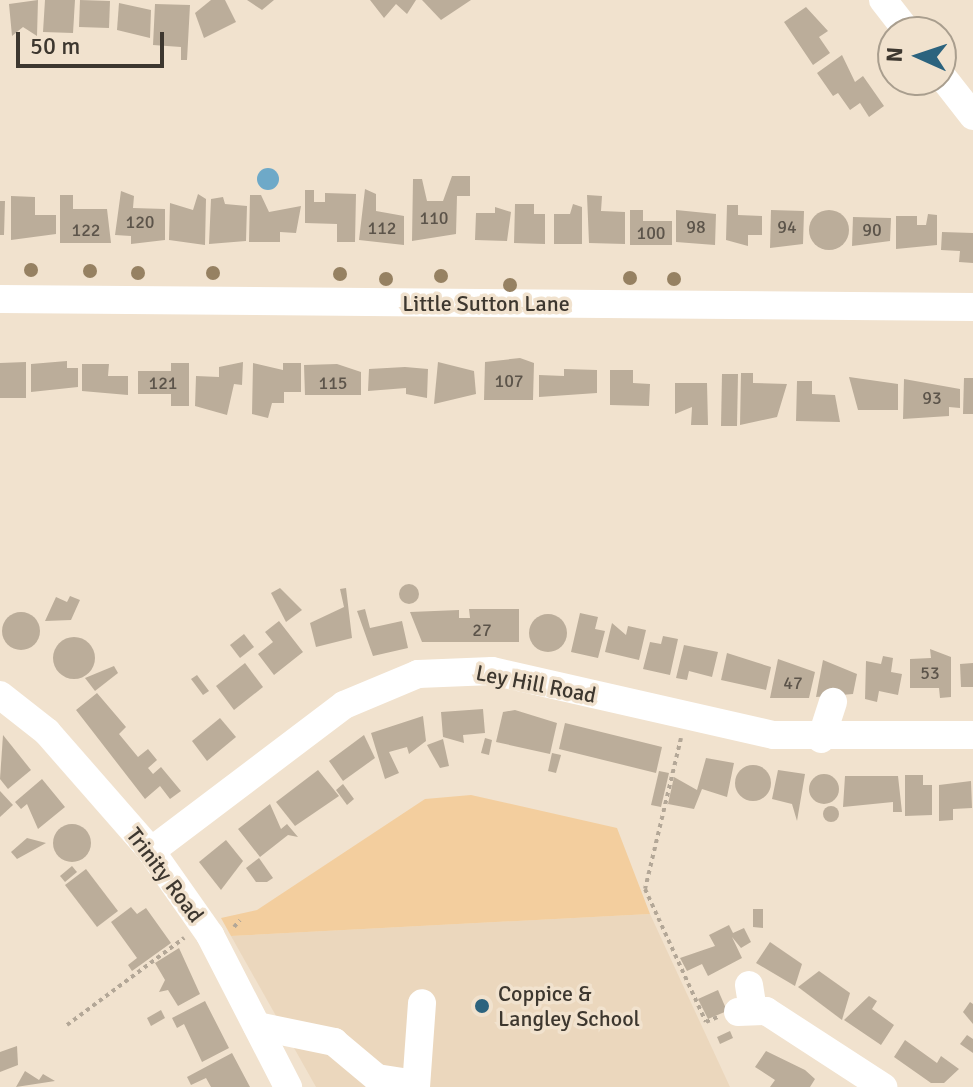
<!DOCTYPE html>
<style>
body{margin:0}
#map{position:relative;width:973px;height:1087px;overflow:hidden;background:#f1e2ce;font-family:Signika,sans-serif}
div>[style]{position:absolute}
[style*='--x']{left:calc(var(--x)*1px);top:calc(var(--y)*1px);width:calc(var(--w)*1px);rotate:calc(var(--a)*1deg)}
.built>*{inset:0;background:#ebd7bd}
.green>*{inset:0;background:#f3ce9e}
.water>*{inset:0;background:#6ea9c8}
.round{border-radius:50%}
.building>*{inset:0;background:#bbad9a}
.path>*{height:4px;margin-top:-2px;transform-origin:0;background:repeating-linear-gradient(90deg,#b3a797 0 4px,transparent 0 8px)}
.minor>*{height:28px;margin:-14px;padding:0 14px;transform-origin:14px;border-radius:14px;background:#fff}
.trees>*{width:14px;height:14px;margin:-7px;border-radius:50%;background:#968162}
.dots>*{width:22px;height:22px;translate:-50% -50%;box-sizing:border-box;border:4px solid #f1e2ce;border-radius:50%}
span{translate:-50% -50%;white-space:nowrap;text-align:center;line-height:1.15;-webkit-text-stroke:7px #f1e2ce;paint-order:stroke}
.number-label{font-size:18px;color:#5c544a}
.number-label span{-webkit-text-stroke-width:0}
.street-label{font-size:22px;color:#3d372f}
.poi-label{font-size:22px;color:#3d372f}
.left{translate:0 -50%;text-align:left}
.north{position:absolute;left:877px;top:16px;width:80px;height:80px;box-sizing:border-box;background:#f1e2ce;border:2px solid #a99e8e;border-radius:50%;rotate:273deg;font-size:22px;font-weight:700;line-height:32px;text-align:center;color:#3d372f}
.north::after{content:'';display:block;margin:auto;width:28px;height:36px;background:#2c637e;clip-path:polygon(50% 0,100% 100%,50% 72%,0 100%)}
.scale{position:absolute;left:16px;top:32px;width:148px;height:36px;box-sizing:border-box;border:4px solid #3d372f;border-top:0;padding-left:10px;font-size:24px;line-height:28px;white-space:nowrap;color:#3d372f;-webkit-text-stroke:6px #f1e2ce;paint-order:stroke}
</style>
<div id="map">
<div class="built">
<div style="clip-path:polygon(650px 914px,730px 1087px,316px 1087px,231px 936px)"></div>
</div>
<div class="green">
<div style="clip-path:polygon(471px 795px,617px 828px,650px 914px,231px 936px,221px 918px,257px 910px,425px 799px)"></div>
</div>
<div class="water">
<div class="round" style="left:257px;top:168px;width:22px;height:22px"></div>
</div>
<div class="building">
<div style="clip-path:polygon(38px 0,37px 36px,23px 27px,12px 36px,9px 4px)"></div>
<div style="clip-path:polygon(45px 0,75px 0,73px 33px,43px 32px)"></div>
<div style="clip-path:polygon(80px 0,110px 1px,109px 28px,79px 27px)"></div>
<div style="clip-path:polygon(211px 0,225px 0,236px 22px,204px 38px,195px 13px)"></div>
<div style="clip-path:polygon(247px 0,274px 0,262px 10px)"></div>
<div style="clip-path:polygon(370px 0,416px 0,407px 14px,396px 4px,384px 18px)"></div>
<div style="clip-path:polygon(422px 0,471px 0,441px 20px)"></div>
<div style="clip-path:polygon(119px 3px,151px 10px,150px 38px,117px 30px)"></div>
<div style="clip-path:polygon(155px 4px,190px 5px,187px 60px,181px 60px,181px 47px,153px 45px)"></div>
<div style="clip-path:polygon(806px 7px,828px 31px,819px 37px,830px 53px,813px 65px,784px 22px)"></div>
<div style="clip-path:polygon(842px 55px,855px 82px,863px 76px,884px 106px,869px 117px,860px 103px,850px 110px,838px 93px,833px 96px,817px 73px)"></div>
<div style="clip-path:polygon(452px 176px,470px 176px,470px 196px,457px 196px,456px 234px,412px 241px,413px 179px,422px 179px,427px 201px,443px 201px)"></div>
<div style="clip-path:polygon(365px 189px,376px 194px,376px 211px,404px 216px,404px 245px,359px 240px)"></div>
<div style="clip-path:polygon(305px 190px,314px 190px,314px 202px,325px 202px,325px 193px,356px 194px,355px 242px,337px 242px,337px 224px,305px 223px)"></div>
<div style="clip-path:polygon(121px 191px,134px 196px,133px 208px,165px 209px,165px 240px,131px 244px,131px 236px,115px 235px)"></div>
<div style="clip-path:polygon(198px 194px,206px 199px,205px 245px,169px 240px,170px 203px,193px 210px)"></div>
<div style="clip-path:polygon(60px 195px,73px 195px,73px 209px,107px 209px,111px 243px,60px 243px)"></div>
<div style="clip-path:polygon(250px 195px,261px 195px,269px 212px,301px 206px,296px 233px,280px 232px,280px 242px,249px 242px)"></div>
<div style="clip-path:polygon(587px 195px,602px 196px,601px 211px,625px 212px,625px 244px,589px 243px)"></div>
<div style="clip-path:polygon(11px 196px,35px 197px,35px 215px,56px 215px,56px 234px,11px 240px)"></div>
<div style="clip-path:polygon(223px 197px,225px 204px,247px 206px,246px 241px,209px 244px,211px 199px)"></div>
<div style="clip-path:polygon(0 201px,5px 201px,4px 235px,0 235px)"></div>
<div style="clip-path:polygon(515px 204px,534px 204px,534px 214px,545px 214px,545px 244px,514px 243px)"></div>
<div style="clip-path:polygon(573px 204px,582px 207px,582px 244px,554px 244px,554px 214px,570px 214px)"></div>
<div style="clip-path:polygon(727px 205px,738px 205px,738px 215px,762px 216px,762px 235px,748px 235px,748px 246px,726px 240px)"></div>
<div style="clip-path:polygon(495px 207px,511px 212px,507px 241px,475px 240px,476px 213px,495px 213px)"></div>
<div style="clip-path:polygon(630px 210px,643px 210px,643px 221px,672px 221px,672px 245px,630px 245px)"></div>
<div style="clip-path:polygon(676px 210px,716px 214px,715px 245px,676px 242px)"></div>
<div style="clip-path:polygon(771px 210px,804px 211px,803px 244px,770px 248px)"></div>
<div class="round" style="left:809px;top:210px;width:40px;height:40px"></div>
<div style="clip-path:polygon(937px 215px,937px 245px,896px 249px,896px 216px,917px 216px,917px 225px,926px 225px,928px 214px)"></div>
<div style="clip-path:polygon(853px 217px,891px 218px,890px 241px,852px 246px)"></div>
<div style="clip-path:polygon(942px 232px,973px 233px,973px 263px,959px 262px,960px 251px,941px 250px)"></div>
<div style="clip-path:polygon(520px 358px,534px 363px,533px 400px,484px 400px,485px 362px)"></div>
<div style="clip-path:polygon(67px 361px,67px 368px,78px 368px,78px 387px,31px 392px,31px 364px)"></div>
<div style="clip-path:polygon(26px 362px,26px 398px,0 398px,0 363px)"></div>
<div style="clip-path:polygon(243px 362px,242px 385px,234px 384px,227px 415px,195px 406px,196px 376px,219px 377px,219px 367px)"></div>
<div style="clip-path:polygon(438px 362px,474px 371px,476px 394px,434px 404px)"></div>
<div style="clip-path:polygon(171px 363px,189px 363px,189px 406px,171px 406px,171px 394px,138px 394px,138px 371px,171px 371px)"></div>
<div style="clip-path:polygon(253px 363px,283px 370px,283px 363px,301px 363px,301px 392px,284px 392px,284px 403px,272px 403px,268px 418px,252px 414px)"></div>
<div style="clip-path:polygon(82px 364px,109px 364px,108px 376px,128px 376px,128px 395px,82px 391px)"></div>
<div style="clip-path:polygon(337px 364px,361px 372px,361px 395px,305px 395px,304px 365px)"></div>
<div style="clip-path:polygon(405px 367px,428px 369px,427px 398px,406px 394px,406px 388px,368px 391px,369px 369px)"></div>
<div style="clip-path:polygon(564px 369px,597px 370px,597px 393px,539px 397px,539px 375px,564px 376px)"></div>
<div style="clip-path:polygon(610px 370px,633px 370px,633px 383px,650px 384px,649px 406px,610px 405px)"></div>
<div style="clip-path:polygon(741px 373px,753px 373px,753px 383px,787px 384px,777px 417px,740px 425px)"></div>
<div style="clip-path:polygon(722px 374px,738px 374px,737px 426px,721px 426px)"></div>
<div style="clip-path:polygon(849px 377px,898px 384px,898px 410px,858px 410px)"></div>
<div style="clip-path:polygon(964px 378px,973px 378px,973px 414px,963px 414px)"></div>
<div style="clip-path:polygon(904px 379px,960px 389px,960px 408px,949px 407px,949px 416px,903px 419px)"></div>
<div style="clip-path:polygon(797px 381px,812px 381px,812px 394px,835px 395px,840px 422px,796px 421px)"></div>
<div style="clip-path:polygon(675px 383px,707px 383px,708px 425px,691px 425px,692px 407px,675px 414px)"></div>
<div class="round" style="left:399px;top:584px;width:20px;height:20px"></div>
<div style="clip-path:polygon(280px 588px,302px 610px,286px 622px,271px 593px)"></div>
<div style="clip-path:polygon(346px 588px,352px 638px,316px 647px,310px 623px,344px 607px,340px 589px)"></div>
<div style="clip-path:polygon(70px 596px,80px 600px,71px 620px,45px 621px,56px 597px,67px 602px)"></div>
<div style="clip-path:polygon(365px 609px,370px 628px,402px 621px,408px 648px,373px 656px,357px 611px)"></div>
<div style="clip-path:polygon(469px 609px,519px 609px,519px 642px,422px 642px,410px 612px,459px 610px,459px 618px,470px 618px)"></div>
<div class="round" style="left:2px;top:612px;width:38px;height:38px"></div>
<div style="clip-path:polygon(580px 613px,598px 617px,595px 629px,605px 631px,598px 658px,571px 652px)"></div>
<div class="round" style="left:529px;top:614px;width:38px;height:38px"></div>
<div style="clip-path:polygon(279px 621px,303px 652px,274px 675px,258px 654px,273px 642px,265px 632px)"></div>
<div style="clip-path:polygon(612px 623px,626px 635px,628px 626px,646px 630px,639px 660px,605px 652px)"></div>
<div style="clip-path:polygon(244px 634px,254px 647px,240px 658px,230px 645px)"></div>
<div style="clip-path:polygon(663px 636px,678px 639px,670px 675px,643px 669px,650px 642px,661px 644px)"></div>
<div class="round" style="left:53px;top:637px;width:42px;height:42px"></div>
<div style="clip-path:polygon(684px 645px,718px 652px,712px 677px,689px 671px,687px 680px,676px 678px)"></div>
<div style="clip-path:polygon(930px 649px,951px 657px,951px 697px,940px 698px,939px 688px,910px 688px,910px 659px,931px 658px)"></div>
<div style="clip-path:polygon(727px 653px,771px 667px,766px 690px,721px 680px)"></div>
<div style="clip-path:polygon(883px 656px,893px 658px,891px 672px,902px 674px,898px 695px,879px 691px,877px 702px,865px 699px,866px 661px,881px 664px)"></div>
<div style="clip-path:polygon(778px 659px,815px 672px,809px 698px,770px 698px)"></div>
<div style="clip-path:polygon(823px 660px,857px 674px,853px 694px,816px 697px)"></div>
<div style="clip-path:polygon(245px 663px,263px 687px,234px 710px,216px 686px)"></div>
<div style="clip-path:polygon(973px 663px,973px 687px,961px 687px,960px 664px)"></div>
<div style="clip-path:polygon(114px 666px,118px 673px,95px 691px,85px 678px)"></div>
<div style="clip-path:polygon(197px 675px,209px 691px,203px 695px,191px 679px)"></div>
<div style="clip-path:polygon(97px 693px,126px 727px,119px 734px,138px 757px,148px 749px,157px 760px,148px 768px,153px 774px,161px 767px,181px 791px,170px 799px,160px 786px,145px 799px,76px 710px)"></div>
<div style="clip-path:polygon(483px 709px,485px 733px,463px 735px,464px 743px,443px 737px,441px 712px)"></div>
<div style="clip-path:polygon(515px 710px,557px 723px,550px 754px,496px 742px,503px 712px)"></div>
<div style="clip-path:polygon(423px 716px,426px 741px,409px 754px,407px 747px,389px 752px,399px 773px,385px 779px,371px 733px)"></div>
<div style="clip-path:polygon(220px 718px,236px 737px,207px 761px,192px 741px)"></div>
<div style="clip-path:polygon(565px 723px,662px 747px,656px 773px,559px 749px)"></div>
<div style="clip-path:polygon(3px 735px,31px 770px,8px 789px,0 779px)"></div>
<div style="clip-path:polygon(364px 735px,375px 758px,343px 781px,329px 761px)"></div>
<div style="clip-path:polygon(485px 738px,492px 740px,489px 755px,481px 753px)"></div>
<div style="clip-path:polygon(443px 739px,449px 766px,440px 768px,427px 745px)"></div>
<div style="clip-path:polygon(552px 753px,561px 755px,556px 773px,548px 771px)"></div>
<div style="clip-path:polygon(706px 758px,734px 763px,727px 797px,702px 789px,694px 809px,668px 804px,674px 777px,697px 790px)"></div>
<div class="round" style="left:735px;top:765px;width:36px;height:36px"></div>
<div style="clip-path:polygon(318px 770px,339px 796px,295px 826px,276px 802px)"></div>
<div style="clip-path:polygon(778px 770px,805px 774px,797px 821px,792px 804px,772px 799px)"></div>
<div style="clip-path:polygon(659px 771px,669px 773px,661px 807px,651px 805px)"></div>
<div class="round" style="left:809px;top:774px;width:30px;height:30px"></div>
<div style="clip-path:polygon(905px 775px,923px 775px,923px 785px,932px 785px,932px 815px,905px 816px)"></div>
<div style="clip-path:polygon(845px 776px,898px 776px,902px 812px,893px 812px,893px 802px,843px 807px)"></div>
<div style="clip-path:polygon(42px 779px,65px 807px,38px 829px,27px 804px,21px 809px,15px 802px)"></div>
<div style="clip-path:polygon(971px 781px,972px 808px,953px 809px,953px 820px,939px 821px,939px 785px)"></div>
<div style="clip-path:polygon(343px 784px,354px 799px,347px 805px,336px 790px)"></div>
<div style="clip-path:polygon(0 791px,13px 805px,0 817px)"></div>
<div style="clip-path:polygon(270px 804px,281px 829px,287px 824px,298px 837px,288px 835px,260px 857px,238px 829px)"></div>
<div class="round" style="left:823px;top:806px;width:16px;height:16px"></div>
<div class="round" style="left:53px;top:824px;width:38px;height:38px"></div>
<div style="clip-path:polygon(27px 838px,46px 843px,17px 859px,11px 852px)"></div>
<div style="clip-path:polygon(226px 840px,243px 861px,221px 890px,199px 862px)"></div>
<div style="clip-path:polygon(259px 858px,273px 878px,267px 882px,256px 882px,246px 868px)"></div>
<div style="clip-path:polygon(72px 866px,77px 872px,65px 882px,60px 876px)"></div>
<div style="clip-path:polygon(86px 869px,118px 911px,97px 927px,65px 885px)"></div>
<div style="clip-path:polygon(131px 907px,137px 914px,146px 908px,171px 943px,132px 971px,128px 965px,137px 958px,111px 922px)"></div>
<div style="clip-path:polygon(753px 909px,763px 909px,763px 928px,753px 927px)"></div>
<div style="clip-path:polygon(729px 925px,733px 933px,744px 928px,751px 942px,741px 948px,732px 937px,742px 958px,708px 976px,702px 964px,687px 971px,680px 958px,715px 946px,709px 935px)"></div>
<div style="clip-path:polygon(770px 942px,802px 964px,795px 986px,756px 963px)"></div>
<div style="clip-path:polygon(179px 948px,200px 994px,178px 1006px,168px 990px,159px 992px,165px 980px,155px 963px)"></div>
<div style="clip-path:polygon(819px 971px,850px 993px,842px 1020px,798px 987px)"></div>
<div style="clip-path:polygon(718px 990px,727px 1011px,708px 1019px,698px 999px)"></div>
<div style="clip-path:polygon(869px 996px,877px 1001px,872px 1009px,894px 1025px,881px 1045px,844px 1020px)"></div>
<div style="clip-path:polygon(205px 1001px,229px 1048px,202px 1062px,184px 1024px,177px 1028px,172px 1018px)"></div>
<div style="clip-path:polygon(970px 1002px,973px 1004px,973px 1024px,963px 1012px)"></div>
<div style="clip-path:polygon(161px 1010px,165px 1018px,151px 1026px,147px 1018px)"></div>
<div style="clip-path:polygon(730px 1031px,733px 1038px,720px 1044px,717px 1037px)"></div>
<div style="clip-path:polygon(967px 1035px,973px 1039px,973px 1053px,960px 1044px)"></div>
<div style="clip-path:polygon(905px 1040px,937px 1063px,941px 1056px,959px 1069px,944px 1083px,931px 1083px,894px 1057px)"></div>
<div style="clip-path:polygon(17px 1046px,18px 1065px,0 1072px,0 1052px)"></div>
<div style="clip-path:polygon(766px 1051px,805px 1070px,815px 1079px,810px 1087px,770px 1087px,775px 1080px,755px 1067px)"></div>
<div style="clip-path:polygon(232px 1053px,250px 1087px,211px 1087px,206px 1078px,191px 1085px,187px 1077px)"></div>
<div style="clip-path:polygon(25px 1071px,39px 1080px,43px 1074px,55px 1081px,16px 1087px)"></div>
</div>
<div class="path">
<div style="--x:681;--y:738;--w:155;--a:103.4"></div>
<div style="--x:645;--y:889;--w:146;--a:65.4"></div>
<div style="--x:706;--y:1022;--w:13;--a:-23"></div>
<div style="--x:234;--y:927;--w:9;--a:-49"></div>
<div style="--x:67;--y:1025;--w:146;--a:-36.6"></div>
</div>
<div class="minor">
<div style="--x:883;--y:0;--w:41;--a:52"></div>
<div style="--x:941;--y:75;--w:52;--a:52"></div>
<div style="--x:0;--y:299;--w:973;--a:0.47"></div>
<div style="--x:0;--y:695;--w:60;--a:38.2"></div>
<div style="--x:47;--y:732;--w:158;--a:48.8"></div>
<div style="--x:151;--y:851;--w:103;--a:54.9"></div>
<div style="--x:210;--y:935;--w:171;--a:62.8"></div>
<div style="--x:821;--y:739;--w:39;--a:-72"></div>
<div style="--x:151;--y:851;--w:242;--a:-37.1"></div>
<div style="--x:344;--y:705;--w:80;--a:-22.7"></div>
<div style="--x:418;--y:674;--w:74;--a:-2.3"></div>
<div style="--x:492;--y:671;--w:289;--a:12.8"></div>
<div style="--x:774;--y:735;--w:199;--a:0"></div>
<div style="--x:749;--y:985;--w:24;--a:81"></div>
<div style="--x:738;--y:1012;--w:28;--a:-2"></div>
<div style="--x:766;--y:1011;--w:140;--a:33"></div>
<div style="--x:257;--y:1026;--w:79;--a:11.7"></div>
<div style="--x:334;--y:1042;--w:56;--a:39.9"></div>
<div style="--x:377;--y:1078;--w:39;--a:9"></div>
<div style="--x:416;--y:1087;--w:84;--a:-85.9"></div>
</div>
<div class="trees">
<div style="left:31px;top:270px"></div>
<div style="left:90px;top:271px"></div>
<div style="left:138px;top:273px"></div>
<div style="left:213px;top:273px"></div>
<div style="left:340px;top:274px"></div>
<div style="left:441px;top:276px"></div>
<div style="left:630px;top:278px"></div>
<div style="left:386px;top:279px"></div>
<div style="left:674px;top:279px"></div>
<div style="left:510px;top:285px"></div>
</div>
<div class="dots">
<div style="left:482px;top:1006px;background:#2c637e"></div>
</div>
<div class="number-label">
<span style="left:434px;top:218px">110</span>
<span style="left:140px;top:222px">120</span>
<span style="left:696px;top:227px">98</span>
<span style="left:787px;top:227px">94</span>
<span style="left:382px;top:228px">112</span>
<span style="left:86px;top:230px">122</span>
<span style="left:872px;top:230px">90</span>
<span style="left:651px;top:233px">100</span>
<span style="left:509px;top:381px">107</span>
<span style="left:163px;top:383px">121</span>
<span style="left:333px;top:383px">115</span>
<span style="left:932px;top:398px">93</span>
<span style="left:482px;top:630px">27</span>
<span style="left:930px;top:673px">53</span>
<span style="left:793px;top:683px">47</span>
</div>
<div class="street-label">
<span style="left:486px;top:304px">Little Sutton Lane</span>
<span style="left:536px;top:684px;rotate:11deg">Ley Hill Road</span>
<span style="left:165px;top:875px;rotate:53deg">Trinity Road</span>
</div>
<div class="poi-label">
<span class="left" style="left:498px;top:1006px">Coppice &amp;<br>Langley School</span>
</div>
<div class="north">N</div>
<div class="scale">50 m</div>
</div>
